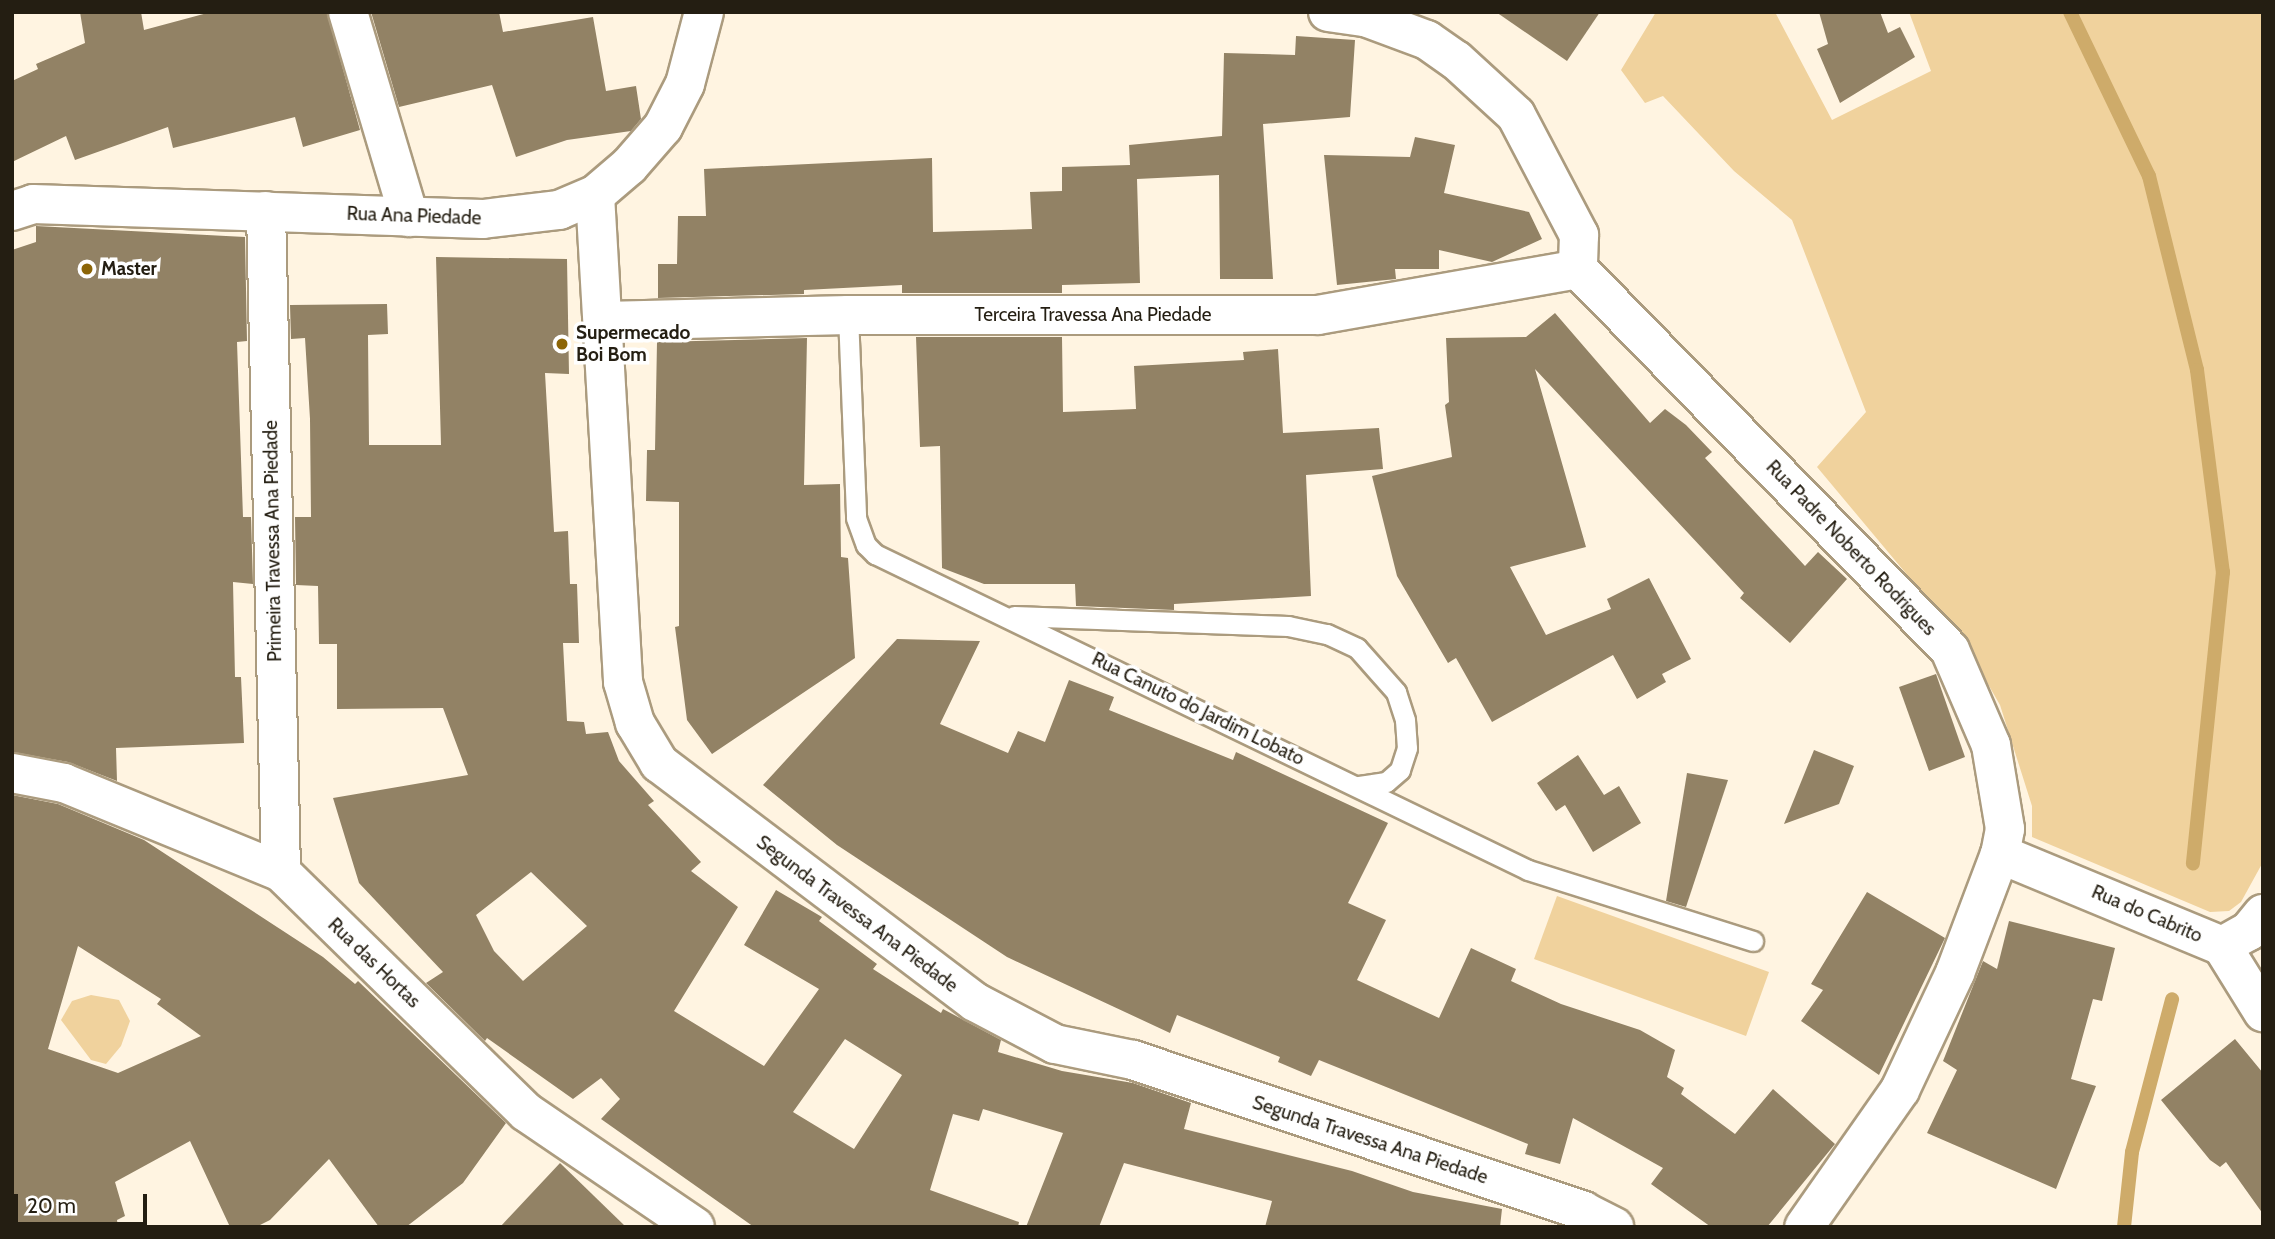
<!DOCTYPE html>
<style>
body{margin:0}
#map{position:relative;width:2275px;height:1239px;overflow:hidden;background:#fff4e1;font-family:Cabin,sans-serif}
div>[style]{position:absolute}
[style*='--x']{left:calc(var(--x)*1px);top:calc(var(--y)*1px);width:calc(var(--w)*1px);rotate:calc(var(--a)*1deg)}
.green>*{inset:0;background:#f0d29d}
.stream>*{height:14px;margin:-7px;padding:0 7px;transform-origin:7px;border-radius:7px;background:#ceab6a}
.building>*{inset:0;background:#928265}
.roads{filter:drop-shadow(2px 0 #ab9b7e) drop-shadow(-2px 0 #ab9b7e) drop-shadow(0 2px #ab9b7e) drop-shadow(0 -2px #ab9b7e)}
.service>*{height:19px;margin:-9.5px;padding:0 9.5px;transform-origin:9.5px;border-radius:9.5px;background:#fff}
.minor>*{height:38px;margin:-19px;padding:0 19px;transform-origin:19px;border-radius:19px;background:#fff}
.secondary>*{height:38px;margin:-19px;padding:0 19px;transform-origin:19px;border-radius:19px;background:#fff}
.dots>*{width:19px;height:19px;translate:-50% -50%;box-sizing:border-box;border:4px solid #fff;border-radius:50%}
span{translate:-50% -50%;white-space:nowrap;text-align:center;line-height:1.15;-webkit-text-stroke:7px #fff;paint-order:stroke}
.street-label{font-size:19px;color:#241e12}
.poi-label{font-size:19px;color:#241e12;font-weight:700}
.left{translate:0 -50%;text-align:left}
.frame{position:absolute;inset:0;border:14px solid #241e12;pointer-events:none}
.scale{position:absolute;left:14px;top:1194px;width:133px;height:32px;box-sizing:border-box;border:4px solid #241e12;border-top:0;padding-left:9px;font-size:21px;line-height:24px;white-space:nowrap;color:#241e12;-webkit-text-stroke:5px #fff;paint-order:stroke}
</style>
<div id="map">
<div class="green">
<div style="clip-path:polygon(1656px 12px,1775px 12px,1832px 120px,1931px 71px,1909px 12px,2263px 12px,2263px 862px,2241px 902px,2229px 911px,2210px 912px,2032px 837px,2032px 806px,2000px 705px,1965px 644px,1817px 467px,1866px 412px,1792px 220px,1734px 171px,1663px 96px,1645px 103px,1621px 70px)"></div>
<div style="clip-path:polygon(1557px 896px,1769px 972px,1746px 1036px,1534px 959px)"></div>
<div style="clip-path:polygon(91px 995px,119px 1000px,130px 1021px,121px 1046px,106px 1064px,91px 1060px,61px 1020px,72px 1001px)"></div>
</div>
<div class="stream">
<div style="--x:2070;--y:12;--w:182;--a:64.3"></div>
<div style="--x:2149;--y:176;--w:200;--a:76.1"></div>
<div style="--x:2197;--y:370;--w:204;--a:82.7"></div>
<div style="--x:2223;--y:572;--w:293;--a:95.9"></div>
<div style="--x:2124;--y:1227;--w:75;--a:-83.9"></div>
<div style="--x:2132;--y:1152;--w:158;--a:-75.3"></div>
</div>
<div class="building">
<div style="clip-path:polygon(80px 12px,141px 12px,144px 30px,211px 12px,327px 12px,360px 130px,303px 147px,295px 117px,173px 148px,168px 127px,75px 160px,66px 136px,12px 162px,12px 81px,38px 69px,36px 64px,85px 43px)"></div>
<div style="clip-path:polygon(371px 12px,499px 12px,503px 32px,593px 17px,606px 91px,636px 86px,641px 119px,631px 131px,567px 140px,516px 157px,492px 85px,399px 107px)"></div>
<div style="clip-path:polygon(1496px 12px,1600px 12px,1567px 61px)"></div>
<div style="clip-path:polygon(1819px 12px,1880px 12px,1888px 33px,1900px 27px,1915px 57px,1840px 103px,1817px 49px,1828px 44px)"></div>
<div style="clip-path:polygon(1296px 36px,1355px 40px,1350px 117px,1263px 124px,1273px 279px,1220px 279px,1219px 175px,1137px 179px,1140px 283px,1062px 285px,1062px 293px,902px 293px,902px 285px,804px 290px,804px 294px,658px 298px,658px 264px,677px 264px,678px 216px,706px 216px,704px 169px,932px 158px,933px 232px,1032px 229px,1030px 192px,1062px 191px,1062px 167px,1130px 165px,1129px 145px,1222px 136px,1224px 53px,1295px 55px)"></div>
<div style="clip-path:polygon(1415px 137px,1455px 145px,1444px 193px,1529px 212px,1542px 239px,1492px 262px,1439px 250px,1439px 269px,1395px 269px,1396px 279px,1337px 285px,1324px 155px,1410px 157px)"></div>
<div style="clip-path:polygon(36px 226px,245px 237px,247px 341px,237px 342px,243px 517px,251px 517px,253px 584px,233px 582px,235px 677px,241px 677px,244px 743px,116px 748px,117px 781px,68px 762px,12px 752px,12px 250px,36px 242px)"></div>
<div style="clip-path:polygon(evenodd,436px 257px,567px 259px,569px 374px,545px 373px,554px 532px,568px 531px,570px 584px,577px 584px,579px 643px,563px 643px,567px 721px,584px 722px,586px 734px,608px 732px,619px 761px,654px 801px,648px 805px,701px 862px,691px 871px,738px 907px,674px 1011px,764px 1066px,819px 989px,744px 945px,776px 890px,822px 917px,819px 921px,877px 964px,873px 969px,941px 1013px,943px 1009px,1001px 1040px,998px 1052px,1062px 1071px,1133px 1083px,1191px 1103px,1184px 1129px,1352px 1171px,1413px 1192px,1502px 1209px,1500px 1227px,1265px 1227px,1272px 1201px,1124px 1163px,1099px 1227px,1026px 1227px,1063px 1133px,983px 1109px,979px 1121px,953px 1114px,930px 1190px,1019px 1222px,1018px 1227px,754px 1227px,601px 1119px,620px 1099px,601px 1078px,573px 1099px,487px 1038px,485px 1041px,426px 983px,443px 972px,359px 883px,333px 798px,468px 775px,443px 708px,337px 709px,337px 644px,319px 644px,318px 586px,296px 585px,295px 517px,311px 517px,310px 419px,305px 338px,291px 339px,290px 305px,387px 304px,388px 334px,368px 335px,369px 445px,441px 445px,436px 257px,531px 872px,587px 926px,523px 981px,494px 951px,476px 915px,531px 872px,436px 257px,845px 1039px,902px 1075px,854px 1149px,793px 1112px,845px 1039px)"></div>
<div style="clip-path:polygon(1555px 313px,1650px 423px,1665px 409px,1686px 425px,1712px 452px,1705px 458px,1805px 566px,1818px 552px,1847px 579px,1790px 643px,1740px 598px,1744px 593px,1535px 369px,1586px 547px,1510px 567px,1546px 635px,1611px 609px,1607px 599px,1649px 578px,1691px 659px,1662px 674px,1666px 682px,1637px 699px,1613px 655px,1492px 722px,1456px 658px,1448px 663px,1397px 576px,1372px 476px,1452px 457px,1445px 405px,1449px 402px,1446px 338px,1526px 337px)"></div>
<div style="clip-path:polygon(916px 337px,1062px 337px,1063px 412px,1136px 409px,1134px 366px,1244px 360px,1243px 352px,1278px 349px,1283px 433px,1379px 428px,1383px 469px,1306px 475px,1311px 596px,1174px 604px,1174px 610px,1076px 606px,1075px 584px,984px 584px,942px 568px,940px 446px,920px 447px)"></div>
<div style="clip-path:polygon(807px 338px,804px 485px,840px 484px,841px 557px,848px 558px,855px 658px,712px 754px,687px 720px,675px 627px,679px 626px,679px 502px,646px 501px,647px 450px,655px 450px,657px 342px)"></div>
<div style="clip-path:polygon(897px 639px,980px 641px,940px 724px,1008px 753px,1018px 731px,1045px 742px,1069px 680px,1114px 697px,1109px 710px,1233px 760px,1236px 752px,1388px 823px,1348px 903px,1386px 920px,1357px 980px,1439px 1018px,1471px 948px,1516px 969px,1511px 981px,1561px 1004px,1640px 1030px,1675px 1050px,1667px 1077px,1684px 1088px,1681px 1094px,1735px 1134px,1773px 1089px,1835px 1144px,1767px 1227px,1711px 1227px,1651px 1184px,1663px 1168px,1573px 1118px,1560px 1164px,1525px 1154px,1528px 1144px,1319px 1060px,1311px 1076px,1278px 1062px,1280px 1057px,1177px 1015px,1170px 1033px,1007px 957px,837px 845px,763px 785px)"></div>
<div style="clip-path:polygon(1936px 674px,1965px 757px,1929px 771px,1899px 687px)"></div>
<div style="clip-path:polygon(1814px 750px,1854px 766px,1839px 804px,1784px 824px)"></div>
<div style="clip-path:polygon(1578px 755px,1604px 795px,1619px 786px,1641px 823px,1593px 852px,1565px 805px,1556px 811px,1537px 783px)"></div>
<div style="clip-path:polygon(1687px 773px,1728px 780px,1686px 907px,1666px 901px)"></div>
<div style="clip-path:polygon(evenodd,12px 795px,58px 804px,144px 840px,323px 957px,355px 984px,358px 981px,506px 1123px,463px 1183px,406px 1227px,379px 1227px,329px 1159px,270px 1220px,256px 1227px,230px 1227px,190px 1141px,115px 1182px,125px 1216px,117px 1220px,118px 1227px,12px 1227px,12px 795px,78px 946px,161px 999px,157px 1004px,201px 1036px,118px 1073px,48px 1049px,78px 946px)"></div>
<div style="clip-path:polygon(1867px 892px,1945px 938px,1879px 1075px,1801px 1021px,1823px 990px,1811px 984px)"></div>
<div style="clip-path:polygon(2009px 921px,2115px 948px,2102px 1001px,2093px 999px,2071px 1079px,2096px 1086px,2056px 1189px,1927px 1133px,1957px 1070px,1943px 1061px,1983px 961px,1997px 969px)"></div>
<div style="clip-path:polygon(2235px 1039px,2263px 1073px,2263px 1214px,2226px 1162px,2220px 1167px,2210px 1160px,2161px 1100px)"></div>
<div style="clip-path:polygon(560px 1163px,626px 1227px,500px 1227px)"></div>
</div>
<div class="roads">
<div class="service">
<div style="--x:848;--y:315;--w:203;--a:87.7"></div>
<div style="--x:856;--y:518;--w:29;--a:70"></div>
<div style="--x:866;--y:545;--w:13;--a:45"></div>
<div style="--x:875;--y:554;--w:725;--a:25.82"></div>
<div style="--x:1528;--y:870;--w:236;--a:17.5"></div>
<div style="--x:1014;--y:616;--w:274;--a:2.1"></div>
<div style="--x:1288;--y:626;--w:40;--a:12"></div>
<div style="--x:1327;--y:634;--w:33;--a:25"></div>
<div style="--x:1357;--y:648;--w:59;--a:48.4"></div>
<div style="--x:1396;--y:692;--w:29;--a:72"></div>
<div style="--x:1405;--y:720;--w:28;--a:86"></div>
<div style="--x:1407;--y:748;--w:23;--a:108"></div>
<div style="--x:1400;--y:770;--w:18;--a:139"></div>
<div style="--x:1386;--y:782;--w:29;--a:172"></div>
</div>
<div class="minor">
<div style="--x:348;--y:12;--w:214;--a:73.4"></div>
<div style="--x:1328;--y:12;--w:37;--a:8"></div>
<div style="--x:1365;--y:17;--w:66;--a:20.4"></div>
<div style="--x:1427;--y:40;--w:35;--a:35"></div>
<div style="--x:1456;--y:60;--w:81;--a:42.5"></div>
<div style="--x:1516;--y:115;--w:136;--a:62.3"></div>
<div style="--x:1579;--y:235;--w:34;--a:92"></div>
<div style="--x:1578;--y:269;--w:532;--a:45.68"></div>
<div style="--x:1950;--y:650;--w:103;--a:66.7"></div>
<div style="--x:1991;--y:745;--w:85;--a:80.5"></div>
<div style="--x:2005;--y:829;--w:25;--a:101"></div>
<div style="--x:2000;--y:854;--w:127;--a:110.7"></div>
<div style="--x:1955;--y:973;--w:129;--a:115.2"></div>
<div style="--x:1900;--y:1090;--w:167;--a:125"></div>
<div style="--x:595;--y:195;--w:488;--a:86.7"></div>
<div style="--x:623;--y:682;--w:43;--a:73.7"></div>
<div style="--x:635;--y:723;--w:47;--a:59"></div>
<div style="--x:659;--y:763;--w:396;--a:37.1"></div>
<div style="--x:975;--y:1002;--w:90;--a:27.7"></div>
<div style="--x:1055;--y:1044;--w:80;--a:11.6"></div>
<div style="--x:1133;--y:1060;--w:475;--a:18.5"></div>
<div style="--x:1583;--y:1211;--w:35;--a:27"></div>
<div style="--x:266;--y:211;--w:661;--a:88.7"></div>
<div style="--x:604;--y:321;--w:244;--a:-1.4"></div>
<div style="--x:848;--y:315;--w:470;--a:0"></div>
<div style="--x:1318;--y:315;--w:264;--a:-10"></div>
<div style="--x:12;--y:773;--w:53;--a:10.9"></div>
<div style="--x:64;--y:783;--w:235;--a:22.3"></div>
<div style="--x:281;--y:872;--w:343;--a:44.4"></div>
<div style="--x:526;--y:1112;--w:204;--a:34.2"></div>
<div style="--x:2000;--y:854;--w:240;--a:22.5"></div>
<div style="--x:2222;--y:946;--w:78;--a:58.2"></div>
<div style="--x:2222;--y:946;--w:31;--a:-29"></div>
<div style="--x:2249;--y:931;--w:22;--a:-51"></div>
</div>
<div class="secondary">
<div style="--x:12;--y:211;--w:22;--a:-18"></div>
<div style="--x:33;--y:204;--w:450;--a:1.9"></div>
<div style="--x:483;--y:219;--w:77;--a:-6.8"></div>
<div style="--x:559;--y:210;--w:39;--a:-23"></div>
<div style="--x:595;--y:195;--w:45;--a:-40.5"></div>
<div style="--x:629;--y:166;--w:52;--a:-48.9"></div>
<div style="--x:663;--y:127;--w:48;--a:-62.9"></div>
<div style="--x:685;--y:84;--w:74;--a:-75.2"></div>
</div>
</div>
<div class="dots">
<div style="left:87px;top:269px;background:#8c6507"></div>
<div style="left:562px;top:344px;background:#8c6507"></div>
</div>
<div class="street-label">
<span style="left:414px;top:216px;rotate:2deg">Rua Ana Piedade</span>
<span style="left:1093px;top:315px">Terceira Travessa Ana Piedade</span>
<span style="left:273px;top:541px;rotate:-91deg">Primeira Travessa Ana Piedade</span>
<span style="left:1851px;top:548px;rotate:46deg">Rua Padre Noberto Rodrigues</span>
<span style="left:1198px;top:709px;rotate:26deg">Rua Canuto do Jardim Lobato</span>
<span style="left:857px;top:914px;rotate:37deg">Segunda Travessa Ana Piedade</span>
<span style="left:2147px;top:914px;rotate:23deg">Rua do Cabrito</span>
<span style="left:374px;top:963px;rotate:44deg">Rua das Hortas</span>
<span style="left:1370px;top:1140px;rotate:18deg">Segunda Travessa Ana Piedade</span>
</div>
<div class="poi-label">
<span class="left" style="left:101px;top:269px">Master</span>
<span class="left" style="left:576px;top:344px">Supermecado<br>Boi Bom</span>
</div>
<div class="frame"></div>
<div class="scale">20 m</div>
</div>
